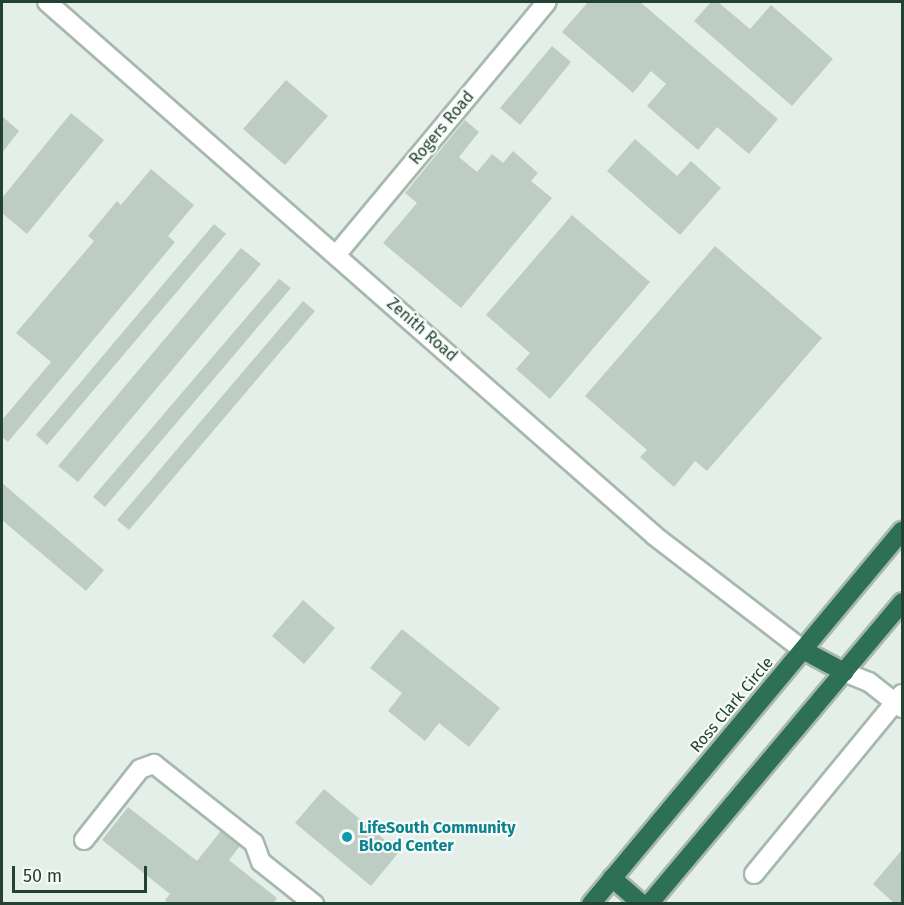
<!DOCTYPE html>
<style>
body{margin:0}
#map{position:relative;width:904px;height:905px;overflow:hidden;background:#e5efe9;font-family:"Fira Sans",sans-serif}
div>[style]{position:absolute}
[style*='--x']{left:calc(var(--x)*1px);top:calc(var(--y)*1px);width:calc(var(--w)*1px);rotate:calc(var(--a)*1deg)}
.building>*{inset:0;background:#bdcdc4}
.roads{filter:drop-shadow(2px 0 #a7b8af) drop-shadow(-2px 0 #a7b8af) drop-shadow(0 2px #a7b8af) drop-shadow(0 -2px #a7b8af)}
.minor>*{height:18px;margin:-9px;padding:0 9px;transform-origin:9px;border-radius:9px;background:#fff}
.highway>*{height:18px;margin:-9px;padding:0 9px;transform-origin:9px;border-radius:9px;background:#2e7056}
.dots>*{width:16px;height:16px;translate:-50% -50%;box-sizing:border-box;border:3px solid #f6fbf8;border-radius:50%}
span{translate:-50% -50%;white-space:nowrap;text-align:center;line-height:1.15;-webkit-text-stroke:4.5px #f6fbf8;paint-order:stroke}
.street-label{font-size:16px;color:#234234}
.culture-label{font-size:16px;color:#0d838f;font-weight:700}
.left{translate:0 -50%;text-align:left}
.frame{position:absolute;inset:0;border:3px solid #234234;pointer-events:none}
.scale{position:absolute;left:12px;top:866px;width:135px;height:27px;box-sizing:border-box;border:3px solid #234234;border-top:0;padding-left:8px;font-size:18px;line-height:21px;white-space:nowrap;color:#234234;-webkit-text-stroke:4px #f6fbf8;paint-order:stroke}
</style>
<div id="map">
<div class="building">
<div style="clip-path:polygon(588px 2px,640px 2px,778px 119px,749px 154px,717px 127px,698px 150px,647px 106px,666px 84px,651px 71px,633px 93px,562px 32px)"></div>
<div style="clip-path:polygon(711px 2px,718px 2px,750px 29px,771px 5px,833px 59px,792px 106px,694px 21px)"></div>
<div style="clip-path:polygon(552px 46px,571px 62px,520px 125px,500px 108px)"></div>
<div style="clip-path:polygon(286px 80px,328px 116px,285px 165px,243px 129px)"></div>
<div style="clip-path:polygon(71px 113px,104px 140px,27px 234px,2px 213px,2px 198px)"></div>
<div style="clip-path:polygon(2px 116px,19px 131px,2px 153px)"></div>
<div style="clip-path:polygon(465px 120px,479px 132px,459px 157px,477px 172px,492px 154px,503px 163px,513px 151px,538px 173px,531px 181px,552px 198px,461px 308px,383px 243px,417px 203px,405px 193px)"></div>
<div style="clip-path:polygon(635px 139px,677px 176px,691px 161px,721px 188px,680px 235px,607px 171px)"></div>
<div style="clip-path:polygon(151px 169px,194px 205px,168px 236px,175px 242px,8px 442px,2px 437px,2px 420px,51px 362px,16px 333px,94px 241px,88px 236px,117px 201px,121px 205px)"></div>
<div style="clip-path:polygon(572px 215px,650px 282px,550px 399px,516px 369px,530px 353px,486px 315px)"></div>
<div style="clip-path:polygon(214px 224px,226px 234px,47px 445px,36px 435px)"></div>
<div style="clip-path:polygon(715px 246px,822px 338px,707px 471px,695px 461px,674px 487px,640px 457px,647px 450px,585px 396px)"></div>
<div style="clip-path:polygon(241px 248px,261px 264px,78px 482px,58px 466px)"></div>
<div style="clip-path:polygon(279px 279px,291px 288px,105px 507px,93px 497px)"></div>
<div style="clip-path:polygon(303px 301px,315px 311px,129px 530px,117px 520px)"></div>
<div style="clip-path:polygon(2px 483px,104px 570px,86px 591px,2px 520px)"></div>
<div style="clip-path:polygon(303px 600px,335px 628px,304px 664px,272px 636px)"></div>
<div style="clip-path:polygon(402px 629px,500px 708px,469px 747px,439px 723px,425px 741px,388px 711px,402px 693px,370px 668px)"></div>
<div style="clip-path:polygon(324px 789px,399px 852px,371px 886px,295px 823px)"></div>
<div style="clip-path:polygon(128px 807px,197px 861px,224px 827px,243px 842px,229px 860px,277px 898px,273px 904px,169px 904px,165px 900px,170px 894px,102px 840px)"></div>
<div style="clip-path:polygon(901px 851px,902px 904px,895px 904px,873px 884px)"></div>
</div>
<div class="roads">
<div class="minor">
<div style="--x:47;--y:2;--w:809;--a:41.29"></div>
<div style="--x:655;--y:536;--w:187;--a:37.6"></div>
<div style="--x:336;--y:255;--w:329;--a:-50.2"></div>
<div style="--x:844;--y:672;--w:27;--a:22"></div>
<div style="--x:869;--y:682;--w:42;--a:38.2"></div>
<div style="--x:84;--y:840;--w:90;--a:-51.7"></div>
<div style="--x:140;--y:769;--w:15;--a:-20"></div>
<div style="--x:154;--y:764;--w:127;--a:38.3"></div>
<div style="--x:254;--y:843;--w:20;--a:70"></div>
<div style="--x:261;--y:862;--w:68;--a:38.4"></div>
<div style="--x:754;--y:874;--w:233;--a:-50.6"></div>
</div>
<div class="highway">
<div style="--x:803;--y:650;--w:47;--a:28.2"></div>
<div style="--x:612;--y:878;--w:40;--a:41"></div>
<div style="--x:591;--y:904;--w:486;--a:-50.2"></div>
<div style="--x:649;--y:904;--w:394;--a:-50"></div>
</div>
</div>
<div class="dots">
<div style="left:347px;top:837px;background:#0f9aa8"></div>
</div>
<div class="street-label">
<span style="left:442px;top:128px;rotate:-50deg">Rogers Road</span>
<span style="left:422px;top:330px;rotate:41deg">Zenith Road</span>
<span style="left:732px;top:705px;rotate:-50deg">Ross Clark Circle</span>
</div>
<div class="culture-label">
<span class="left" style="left:359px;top:837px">LifeSouth Community<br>Blood Center</span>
</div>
<div class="frame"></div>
<div class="scale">50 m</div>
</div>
